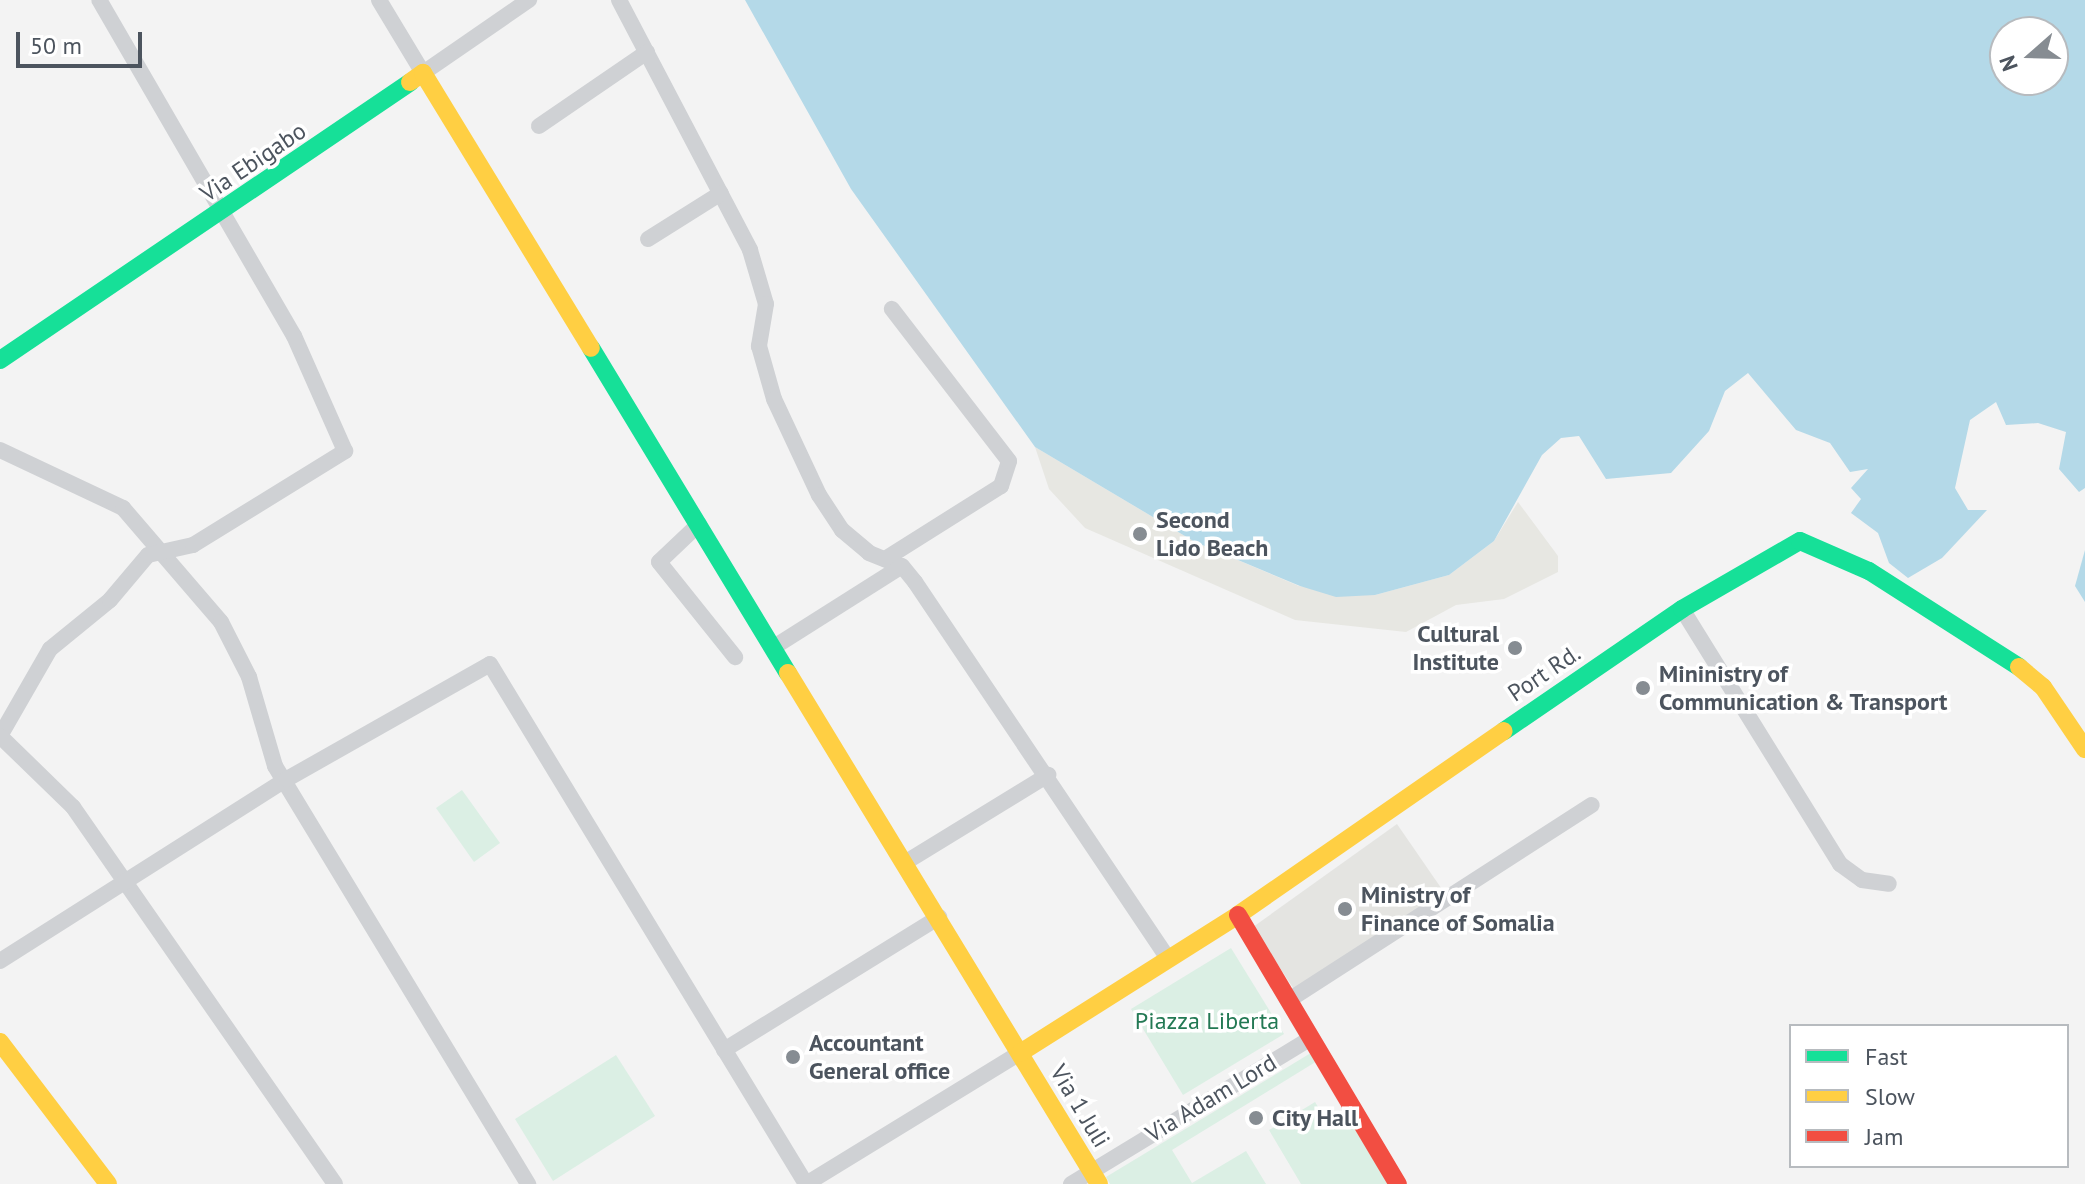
<!DOCTYPE html>
<style>
body{margin:0}
#map{position:relative;width:2085px;height:1184px;overflow:hidden;background:#f3f3f3;font-family:"PT Sans",sans-serif}
div>[style]{position:absolute}
[style*='--x']{left:calc(var(--x)*1px);top:calc(var(--y)*1px);width:calc(var(--w)*1px);rotate:calc(var(--a)*1deg)}
.commercial>*{inset:0;background:#e4e4e1}
.green>*{inset:0;background:#dbefe4}
.sand>*{inset:0;background:#e7e7e2}
.water>*{inset:0;background:#b4d9e8}
.street>*{height:16px;margin:-8px;padding:0 8px;transform-origin:8px;border-radius:8px;background:#cfd1d4}
.fast>*{height:18px;margin:-9px;padding:0 9px;transform-origin:9px;border-radius:9px;background:#16e098}
.slow>*{height:18px;margin:-9px;padding:0 9px;transform-origin:9px;border-radius:9px;background:#ffcf43}
.jam>*{height:18px;margin:-9px;padding:0 9px;transform-origin:9px;border-radius:9px;background:#f24e42}
.dots>*{width:22px;height:22px;translate:-50% -50%;box-sizing:border-box;border:4px solid #fff;border-radius:50%}
span{translate:-50% -50%;white-space:nowrap;text-align:center;line-height:1.15;-webkit-text-stroke:7px #fff;paint-order:stroke}
.street-label{font-size:24px;color:#4c545e}
.poi-label{font-size:24px;color:#4c545e;font-weight:700}
.left{translate:0 -50%;text-align:left}
.right{translate:-100% -50%;text-align:right}
.park-label{font-size:24px;color:#237954}
.legend{position:absolute;left:1789px;top:1024px;width:280px;height:144px;box-sizing:border-box;background:#fff;border:2px solid #b7bbbf;margin:0;padding:10px 14px;list-style:none;font-size:24px;color:#4c545e}
.legend li{display:flex;align-items:center;gap:16px;height:40px}
.legend b{width:40px;border:2px solid #b7bbbf}
.north{position:absolute;left:1989px;top:16px;width:80px;height:80px;box-sizing:border-box;background:#fff;border:2px solid #b7bbbf;border-radius:50%;rotate:250deg;font-size:22px;font-weight:700;line-height:32px;text-align:center;color:#4c545e}
.north::after{content:'';display:block;margin:auto;width:28px;height:36px;background:#868c92;clip-path:polygon(50% 0,100% 100%,50% 72%,0 100%)}
.scale{position:absolute;left:16px;top:32px;width:126px;height:36px;box-sizing:border-box;border:4px solid #4c545e;border-top:0;padding-left:10px;font-size:24px;line-height:28px;white-space:nowrap;color:#4c545e;-webkit-text-stroke:6px #fff;paint-order:stroke}
</style>
<div id="map">
<div class="commercial">
<div style="clip-path:polygon(1397px 824px,1448px 898px,1301px 1000px,1253px 927px)"></div>
</div>
<div class="green">
<div style="clip-path:polygon(462px 790px,500px 843px,474px 862px,436px 808px)"></div>
<div style="clip-path:polygon(1231px 948px,1284px 1034px,1183px 1095px,1131px 1009px)"></div>
<div style="clip-path:polygon(1319px 1048px,1403px 1184px,1301px 1184px,1269px 1130px,1315px 1102px,1329px 1125px,1353px 1110px,1322px 1058px,1172px 1150px,1192px 1183px,1246px 1151px,1266px 1184px,1110px 1184px,1106px 1177px)"></div>
<div style="clip-path:polygon(616px 1055px,655px 1116px,553px 1181px,515px 1119px)"></div>
</div>
<div class="sand">
<div style="clip-path:polygon(1035px 447px,1195px 542px,1299px 586px,1375px 595px,1449px 575px,1494px 541px,1518px 502px,1558px 556px,1558px 572px,1504px 599px,1456px 605px,1406px 632px,1295px 620px,1085px 528px,1049px 489px)"></div>
</div>
<div class="water">
<div style="clip-path:polygon(evenodd,745px 0,2085px 0,2085px 488px,2079px 492px,2059px 469px,2066px 432px,2038px 423px,2006px 425px,1996px 402px,1970px 420px,1955px 488px,1968px 510px,1987px 510px,1942px 558px,1908px 578px,1889px 563px,1878px 533px,1851px 513px,1861px 499px,1851px 488px,1868px 469px,1850px 472px,1830px 443px,1796px 430px,1748px 373px,1725px 391px,1709px 431px,1671px 473px,1606px 479px,1579px 436px,1561px 438px,1542px 455px,1494px 541px,1449px 575px,1375px 595px,1336px 597px,1300px 586px,1195px 542px,1035px 447px,851px 189px,745px 0,2005px 32px,2053px 32px,2053px 80px,2005px 80px,2005px 32px)"></div>
<div style="clip-path:polygon(2085px 550px,2085px 602px,2075px 586px)"></div>
</div>
<div class="street">
<div style="--x:379;--y:0;--w:85;--a:58.9"></div>
<div style="--x:423;--y:73;--w:129;--a:-34.6"></div>
<div style="--x:619;--y:0;--w:282;--a:62.3"></div>
<div style="--x:750;--y:250;--w:56;--a:73.5"></div>
<div style="--x:766;--y:304;--w:43;--a:99.5"></div>
<div style="--x:759;--y:346;--w:55;--a:74.2"></div>
<div style="--x:774;--y:399;--w:106;--a:64.9"></div>
<div style="--x:819;--y:495;--w:42;--a:56.7"></div>
<div style="--x:842;--y:530;--w:35;--a:40"></div>
<div style="--x:869;--y:553;--w:35;--a:22"></div>
<div style="--x:902;--y:566;--w:21;--a:51"></div>
<div style="--x:915;--y:582;--w:453;--a:56.1"></div>
<div style="--x:539;--y:126;--w:131;--a:-34.4"></div>
<div style="--x:648;--y:239;--w:86;--a:-32.2"></div>
<div style="--x:0;--y:450;--w:136;--a:25.2"></div>
<div style="--x:123;--y:508;--w:150;--a:49.3"></div>
<div style="--x:221;--y:622;--w:62;--a:63"></div>
<div style="--x:249;--y:677;--w:93;--a:73.7"></div>
<div style="--x:275;--y:766;--w:489;--a:58.8"></div>
<div style="--x:699;--y:524;--w:55;--a:136.5"></div>
<div style="--x:659;--y:562;--w:122;--a:51.3"></div>
<div style="--x:885;--y:559;--w:137;--a:-32.2"></div>
<div style="--x:1001;--y:486;--w:26;--a:-72"></div>
<div style="--x:1009;--y:461;--w:192;--a:-127.6"></div>
<div style="--x:1682;--y:609;--w:300;--a:58.2"></div>
<div style="--x:1840;--y:864;--w:27;--a:36"></div>
<div style="--x:1862;--y:880;--w:27;--a:8"></div>
<div style="--x:774;--y:647;--w:151;--a:-32.3"></div>
<div style="--x:0;--y:736;--w:100;--a:-60.1"></div>
<div style="--x:50;--y:649;--w:77;--a:-39.2"></div>
<div style="--x:110;--y:600;--w:59;--a:-49.8"></div>
<div style="--x:148;--y:555;--w:46;--a:-12.5"></div>
<div style="--x:193;--y:545;--w:179;--a:-31.7"></div>
<div style="--x:345;--y:451;--w:126;--a:-113.9"></div>
<div style="--x:294;--y:336;--w:388;--a:-120.1"></div>
<div style="--x:0;--y:736;--w:102;--a:44.2"></div>
<div style="--x:73;--y:807;--w:459;--a:55.2"></div>
<div style="--x:906;--y:862;--w:167;--a:-31.5"></div>
<div style="--x:0;--y:961;--w:340;--a:-32.4"></div>
<div style="--x:287;--y:779;--w:233;--a:-29.5"></div>
<div style="--x:490;--y:664;--w:608;--a:58.71"></div>
<div style="--x:1289;--y:1000;--w:360;--a:-32.8"></div>
<div style="--x:724;--y:1050;--w:253;--a:-31.7"></div>
<div style="--x:806;--y:1184;--w:251;--a:-31.5"></div>
<div style="--x:1071;--y:1184;--w:281;--a:-31.3"></div>
</div>
<div class="fast">
<div style="--x:591;--y:348;--w:380;--a:58.8"></div>
<div style="--x:0;--y:360;--w:495;--a:-34.1"></div>
<div style="--x:1504;--y:731;--w:216;--a:-34.4"></div>
<div style="--x:1682;--y:609;--w:136;--a:-30"></div>
<div style="--x:1800;--y:541;--w:75;--a:23.5"></div>
<div style="--x:1869;--y:571;--w:178;--a:32.6"></div>
</div>
<div class="slow">
<div style="--x:410;--y:82;--w:16;--a:-35"></div>
<div style="--x:423;--y:73;--w:322;--a:58.6"></div>
<div style="--x:2019;--y:667;--w:31;--a:40"></div>
<div style="--x:2043;--y:687;--w:75;--a:55.9"></div>
<div style="--x:788;--y:673;--w:598;--a:58.67"></div>
<div style="--x:0;--y:1042;--w:178;--a:52.7"></div>
<div style="--x:1020;--y:1053;--w:258;--a:-32.3"></div>
<div style="--x:1238;--y:915;--w:323;--a:-34.7"></div>
</div>
<div class="jam">
<div style="--x:1238;--y:915;--w:313;--a:59.3"></div>
</div>
<div class="dots">
<div style="left:1140px;top:534px;background:#868c92"></div>
<div style="left:1515px;top:648px;background:#868c92"></div>
<div style="left:1643px;top:688px;background:#868c92"></div>
<div style="left:1345px;top:909px;background:#868c92"></div>
<div style="left:793px;top:1057px;background:#868c92"></div>
<div style="left:1256px;top:1118px;background:#868c92"></div>
</div>
<div class="street-label">
<span style="left:253px;top:162px;rotate:-34deg">Via Ebigabo</span>
<span style="left:1544px;top:673px;rotate:-34deg">Port Rd.</span>
<span style="left:1211px;top:1098px;rotate:-31deg">Via Adam Lord</span>
<span style="left:1080px;top:1106px;rotate:59deg">Via 1 Juli</span>
</div>
<div class="poi-label">
<span class="left" style="left:1156px;top:534px">Second<br>Lido Beach</span>
<span class="right" style="left:1499px;top:648px">Cultural<br>Institute</span>
<span class="left" style="left:1659px;top:688px">Mininistry of<br>Communication &amp; Transport</span>
<span class="left" style="left:1361px;top:909px">Ministry of<br>Finance of Somalia</span>
<span class="left" style="left:809px;top:1057px">Accountant<br>General office</span>
<span class="left" style="left:1272px;top:1118px">City Hall</span>
</div>
<div class="park-label">
<span style="left:1207px;top:1021px">Piazza Liberta</span>
</div>
<ul class="legend">
<li><b style="height:10px;background:#16e098"></b>Fast</li>
<li><b style="height:10px;background:#ffcf43"></b>Slow</li>
<li><b style="height:10px;background:#f24e42"></b>Jam</li>
</ul>
<div class="north">N</div>
<div class="scale">50 m</div>
</div>
